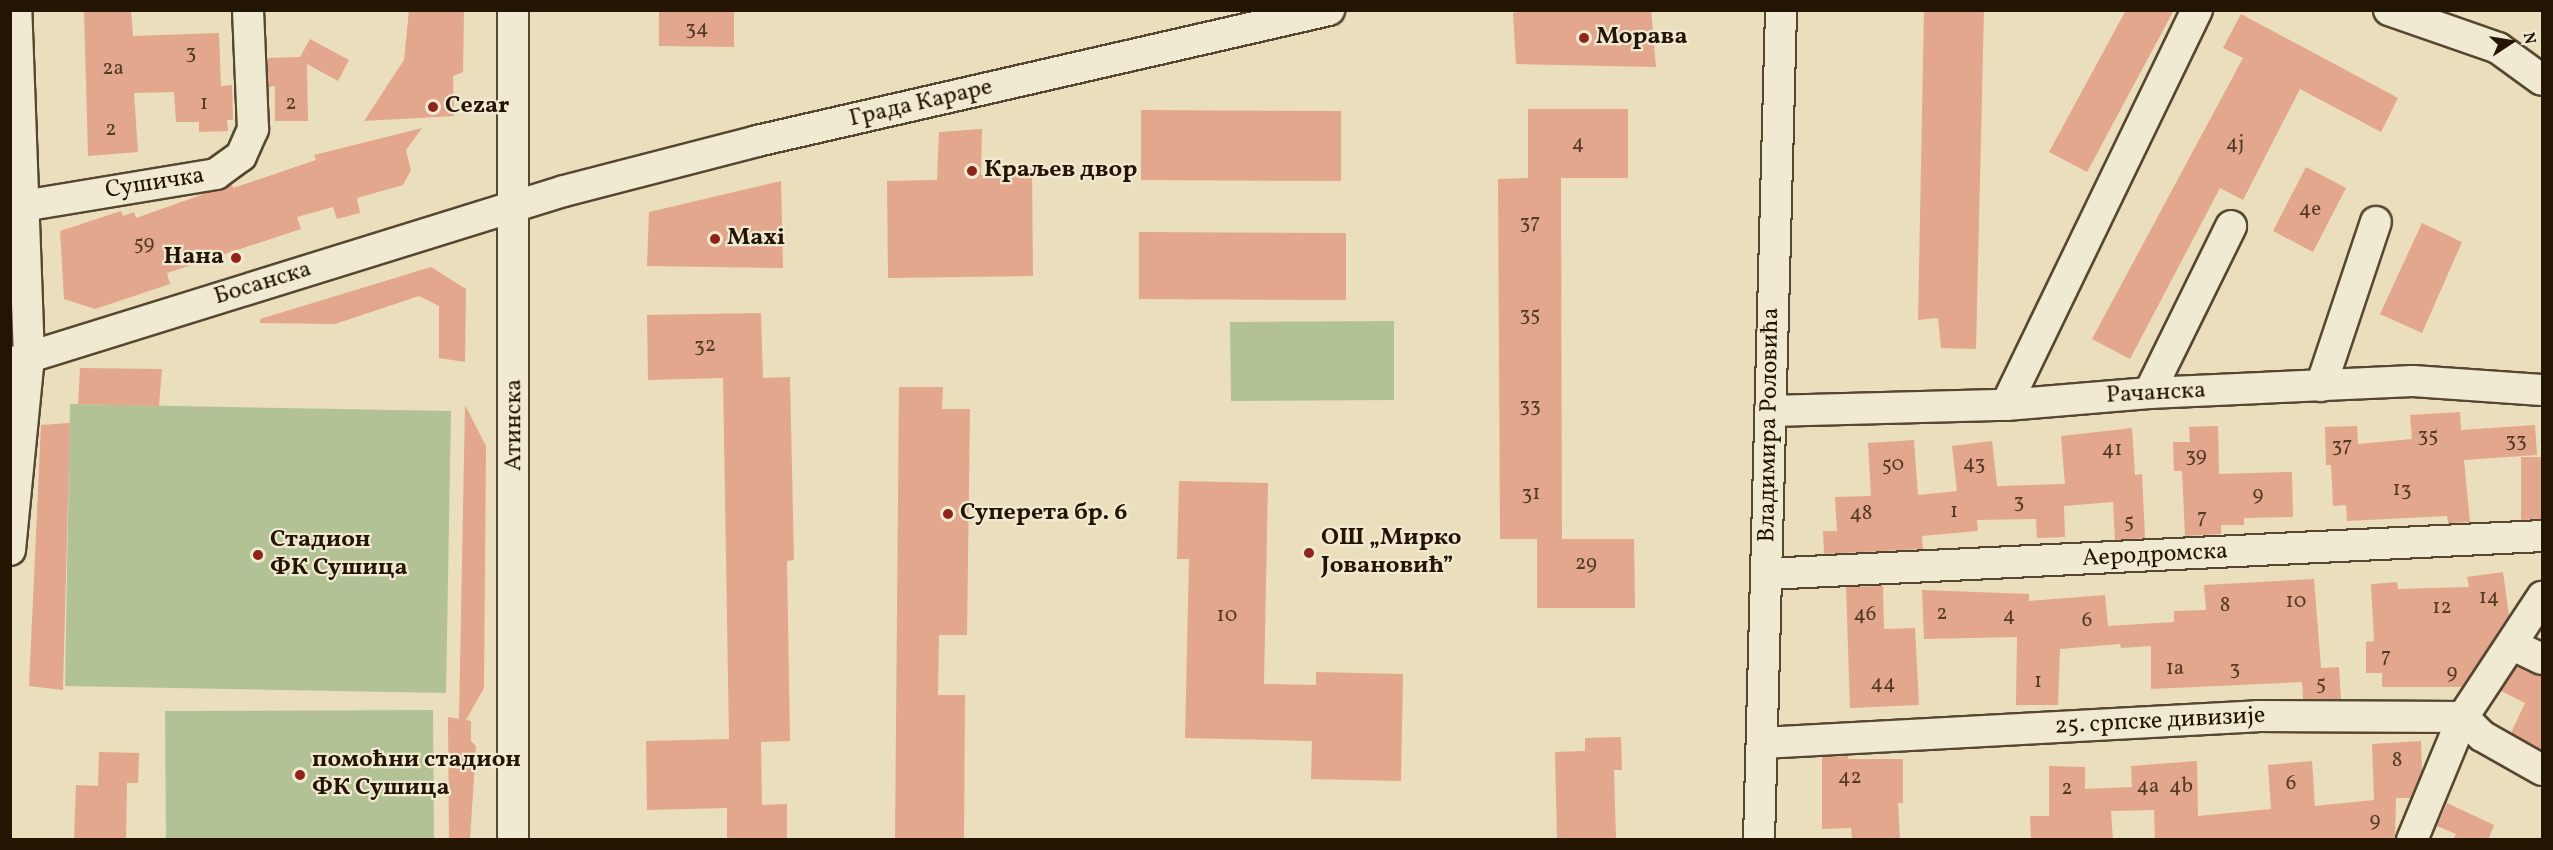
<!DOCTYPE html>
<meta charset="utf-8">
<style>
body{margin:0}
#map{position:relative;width:2553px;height:850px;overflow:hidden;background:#eadebc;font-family:Vollkorn,serif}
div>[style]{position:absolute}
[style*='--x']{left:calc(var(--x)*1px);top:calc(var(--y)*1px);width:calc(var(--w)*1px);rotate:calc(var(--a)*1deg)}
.green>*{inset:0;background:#b2c294}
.building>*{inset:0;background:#e2a78c}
.roads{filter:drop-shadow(2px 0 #564730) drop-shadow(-2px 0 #564730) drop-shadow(0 2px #564730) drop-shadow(0 -2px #564730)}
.minor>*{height:30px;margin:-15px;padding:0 15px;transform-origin:15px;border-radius:15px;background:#f1ead3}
.dots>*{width:16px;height:16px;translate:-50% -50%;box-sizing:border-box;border:3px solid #f1ead3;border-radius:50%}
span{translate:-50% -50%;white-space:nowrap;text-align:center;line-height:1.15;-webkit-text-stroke:4.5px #f1ead3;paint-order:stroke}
.number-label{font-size:21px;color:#543a24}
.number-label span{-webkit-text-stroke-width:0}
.poi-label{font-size:24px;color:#241502;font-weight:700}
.left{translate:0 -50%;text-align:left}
.right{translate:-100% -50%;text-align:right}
.street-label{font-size:24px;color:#241502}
.frame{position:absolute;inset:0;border:12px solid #241502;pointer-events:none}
.north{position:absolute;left:2481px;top:12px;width:60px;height:60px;-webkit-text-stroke:4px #f1ead3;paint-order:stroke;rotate:78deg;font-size:16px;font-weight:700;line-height:24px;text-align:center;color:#241502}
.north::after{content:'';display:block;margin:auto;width:21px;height:27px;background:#241502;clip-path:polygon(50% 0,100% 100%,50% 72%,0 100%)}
</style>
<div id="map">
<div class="green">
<div style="clip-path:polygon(1394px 321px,1394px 400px,1231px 401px,1230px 322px)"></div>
<div style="clip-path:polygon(70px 404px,451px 411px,446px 693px,65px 686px)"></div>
<div style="clip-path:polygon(433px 710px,434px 839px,166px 839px,165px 711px)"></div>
</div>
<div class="building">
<div style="clip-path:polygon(84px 10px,131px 10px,133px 36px,219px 33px,221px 86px,232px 85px,233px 120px,227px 120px,228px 131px,199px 132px,199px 122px,176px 122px,174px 92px,134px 93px,138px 152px,88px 156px)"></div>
<div style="clip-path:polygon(409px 10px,464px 10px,463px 72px,453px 76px,454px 116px,364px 121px,404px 60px)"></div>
<div style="clip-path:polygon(659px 10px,734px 10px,734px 47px,659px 46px)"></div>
<div style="clip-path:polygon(1528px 10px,1651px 10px,1656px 67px,1516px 64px,1513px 13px)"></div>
<div style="clip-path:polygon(1924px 10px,1984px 10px,1976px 349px,1941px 348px,1938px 318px,1918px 320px)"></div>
<div style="clip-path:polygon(2126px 10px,2174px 10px,2087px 172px,2049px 152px)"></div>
<div style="clip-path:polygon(2241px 14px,2398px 98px,2381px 132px,2300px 89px,2243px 200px,2220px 188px,2130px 359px,2092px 339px,2243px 58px,2223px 48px)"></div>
<div style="clip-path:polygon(310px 39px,349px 60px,338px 81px,307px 64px,308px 121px,275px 121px,275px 86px,268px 87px,268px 58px,300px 57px)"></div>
<div style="clip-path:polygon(1528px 109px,1628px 109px,1628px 178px,1561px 178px,1562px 539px,1634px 539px,1635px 608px,1537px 608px,1537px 539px,1500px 539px,1498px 179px,1528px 178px)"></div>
<div style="clip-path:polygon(1141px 110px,1341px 111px,1341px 181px,1141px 180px)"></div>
<div style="clip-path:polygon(422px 128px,406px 150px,411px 170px,403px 185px,357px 198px,360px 213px,337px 219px,333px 207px,297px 217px,301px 229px,167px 273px,170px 284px,95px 309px,64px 299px,60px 231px,121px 211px,123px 216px,134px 212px,136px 218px,232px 184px,233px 188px,316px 160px,314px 155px)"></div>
<div style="clip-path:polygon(982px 129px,981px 175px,1032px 168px,1033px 276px,888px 278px,887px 181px,937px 180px,939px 132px)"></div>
<div style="clip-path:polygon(2306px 167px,2346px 188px,2313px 252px,2273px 231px)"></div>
<div style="clip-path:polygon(781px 181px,783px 268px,647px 266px,649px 212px)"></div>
<div style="clip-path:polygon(2422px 223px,2462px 242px,2422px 333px,2380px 314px)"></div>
<div style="clip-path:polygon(1139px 232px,1346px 233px,1346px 300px,1139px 299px)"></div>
<div style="clip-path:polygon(431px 267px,466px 289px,465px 362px,439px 358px,439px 306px,419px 296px,335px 324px,260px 323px,260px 319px)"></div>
<div style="clip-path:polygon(761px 313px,763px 378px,790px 377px,794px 560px,787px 561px,790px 741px,761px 742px,762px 805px,787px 804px,787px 840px,727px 840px,727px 808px,647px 810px,646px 741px,729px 739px,723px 378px,648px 380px,647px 315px)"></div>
<div style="clip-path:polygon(80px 368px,162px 369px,159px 406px,78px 404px)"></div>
<div style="clip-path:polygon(899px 387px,943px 387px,942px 409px,970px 409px,967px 635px,939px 635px,938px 695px,965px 695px,964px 840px,895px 840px)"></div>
<div style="clip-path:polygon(465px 405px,486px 446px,484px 688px,466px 720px,471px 721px,471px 741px,476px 746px,470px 840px,449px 840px,448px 717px,459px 719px)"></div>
<div style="clip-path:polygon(2460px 412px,2461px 430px,2535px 425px,2537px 455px,2464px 460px,2470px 522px,2448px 523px,2447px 516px,2347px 521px,2346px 505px,2333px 506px,2331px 465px,2326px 465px,2325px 427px,2357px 426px,2358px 444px,2412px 439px,2410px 415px)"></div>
<div style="clip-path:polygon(70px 423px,63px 690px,29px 686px,41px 425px)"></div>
<div style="clip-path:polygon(2218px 426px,2219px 474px,2292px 472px,2293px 517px,2244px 518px,2244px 525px,2221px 525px,2221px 534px,2185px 536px,2182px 471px,2174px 471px,2173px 442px,2190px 442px,2189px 427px)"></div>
<div style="clip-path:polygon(2132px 428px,2135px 475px,2142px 474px,2145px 538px,2115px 540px,2113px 502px,2064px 506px,2065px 537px,2037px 538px,2036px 519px,1977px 520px,1978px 531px,1922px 536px,1923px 549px,1824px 554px,1823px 531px,1837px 531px,1835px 497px,1871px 496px,1868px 443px,1914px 440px,1918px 495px,1957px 491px,1952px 446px,1992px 441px,1997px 486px,2065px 484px,2061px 436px)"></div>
<div style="clip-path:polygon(2521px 457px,2542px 457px,2542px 519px,2521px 520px)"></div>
<div style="clip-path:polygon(1179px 481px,1268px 483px,1264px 684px,1316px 685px,1316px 672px,1403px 674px,1401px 781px,1311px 779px,1312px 741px,1185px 738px,1189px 559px,1177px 559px)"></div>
<div style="clip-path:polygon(2503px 572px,2509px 615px,2462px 687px,2382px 687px,2382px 673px,2366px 673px,2366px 642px,2374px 641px,2371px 584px,2397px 582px,2398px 589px,2469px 587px,2467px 577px)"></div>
<div style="clip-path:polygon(2314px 579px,2321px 668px,2339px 667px,2341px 699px,2303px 699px,2302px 682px,2151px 689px,2151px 646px,2121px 648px,2120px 644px,2060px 649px,2058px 705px,2016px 705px,2017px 637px,1924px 639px,1922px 590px,2029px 594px,2029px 601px,2105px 595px,2108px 626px,2174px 622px,2174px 611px,2206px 610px,2204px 585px)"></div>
<div style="clip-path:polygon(1883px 586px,1884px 629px,1915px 628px,1919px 705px,1850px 708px,1846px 587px)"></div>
<div style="clip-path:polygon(2517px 666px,2542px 676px,2542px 750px,2511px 733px,2525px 703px,2501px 691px)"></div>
<div style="clip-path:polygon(1621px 737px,1622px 770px,1614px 770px,1616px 840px,1557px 840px,1555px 752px,1585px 751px,1585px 738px)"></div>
<div style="clip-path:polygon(2421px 741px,2422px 771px,2411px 798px,2396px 798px,2395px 840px,2155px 840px,2154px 810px,2111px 811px,2113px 840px,2031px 840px,2030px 816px,2049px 816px,2049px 766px,2085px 767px,2085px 789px,2132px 787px,2131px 766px,2197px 761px,2198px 816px,2271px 809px,2268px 765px,2312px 761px,2315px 806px,2374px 800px,2372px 744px)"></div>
<div style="clip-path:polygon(99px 752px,139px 753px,138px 783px,127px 783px,126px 840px,74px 840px,76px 785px,98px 786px)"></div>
<div style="clip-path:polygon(1848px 756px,1848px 759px,1903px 759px,1903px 803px,1898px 803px,1900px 840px,1852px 840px,1851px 828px,1822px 829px,1822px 757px)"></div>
<div style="clip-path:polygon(2447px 803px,2494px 825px,2488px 840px,2453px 840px,2456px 834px,2437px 826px)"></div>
</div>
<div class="roads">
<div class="minor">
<div style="--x:2389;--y:10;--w:115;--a:19.2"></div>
<div style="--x:2498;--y:48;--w:54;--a:36"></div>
<div style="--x:23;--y:206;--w:196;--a:-9.4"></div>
<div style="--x:216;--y:174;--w:31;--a:-36"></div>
<div style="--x:241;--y:156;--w:30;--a:-66"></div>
<div style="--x:253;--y:129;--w:119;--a:-92.4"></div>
<div style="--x:10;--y:363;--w:580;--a:-17.25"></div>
<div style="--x:564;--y:191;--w:199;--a:-14.5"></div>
<div style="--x:757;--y:141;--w:587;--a:-12.9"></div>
<div style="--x:2321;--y:386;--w:173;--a:-71.5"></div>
<div style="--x:2149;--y:393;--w:186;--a:-63.8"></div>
<div style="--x:2006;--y:405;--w:439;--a:-64.2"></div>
<div style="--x:1770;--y:411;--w:236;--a:-1.5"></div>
<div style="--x:2006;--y:405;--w:144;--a:-4.8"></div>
<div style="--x:2149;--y:393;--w:264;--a:-2.6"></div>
<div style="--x:2413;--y:381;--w:129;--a:4"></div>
<div style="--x:10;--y:550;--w:194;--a:-84.4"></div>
<div style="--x:29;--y:357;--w:347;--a:-92.1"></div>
<div style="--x:1766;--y:574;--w:777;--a:-2.8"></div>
<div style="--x:2513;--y:645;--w:32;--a:26"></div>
<div style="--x:1762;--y:743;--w:496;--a:-3.1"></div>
<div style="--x:2257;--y:716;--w:206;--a:0.3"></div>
<div style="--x:2463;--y:717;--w:27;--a:45"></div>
<div style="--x:2482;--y:736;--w:69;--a:29.5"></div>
<div style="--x:513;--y:840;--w:830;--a:-90"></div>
<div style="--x:1759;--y:840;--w:830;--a:-88.48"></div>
<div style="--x:2412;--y:840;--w:133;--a:-67.5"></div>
<div style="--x:2463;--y:717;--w:144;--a:-56.6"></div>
</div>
</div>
<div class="dots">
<div style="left:1584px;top:38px;background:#8f2418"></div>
<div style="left:433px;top:107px;background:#8f2418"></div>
<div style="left:972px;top:171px;background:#8f2418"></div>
<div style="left:715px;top:239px;background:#8f2418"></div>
<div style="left:236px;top:258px;background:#8f2418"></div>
<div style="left:948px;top:514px;background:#8f2418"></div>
<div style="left:1309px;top:553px;background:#8f2418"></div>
<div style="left:258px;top:555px;background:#8f2418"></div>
<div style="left:300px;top:775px;background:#8f2418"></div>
</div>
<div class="number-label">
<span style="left:697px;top:29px">34</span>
<span style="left:191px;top:53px">3</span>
<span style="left:113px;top:69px">2a</span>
<span style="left:204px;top:104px">1</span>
<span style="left:291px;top:104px">2</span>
<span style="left:111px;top:130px">2</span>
<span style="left:1578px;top:144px">4</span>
<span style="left:2235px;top:144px">4j</span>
<span style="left:2310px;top:210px">4e</span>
<span style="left:1530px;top:223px">37</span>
<span style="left:144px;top:244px">59</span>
<span style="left:1530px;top:315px">35</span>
<span style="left:705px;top:346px">32</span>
<span style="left:1530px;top:406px">33</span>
<span style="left:2428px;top:436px">35</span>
<span style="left:2516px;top:441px">33</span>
<span style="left:2342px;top:446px">37</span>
<span style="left:2112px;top:450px">41</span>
<span style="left:2196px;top:456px">39</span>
<span style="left:1974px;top:464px">43</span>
<span style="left:1893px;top:465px">50</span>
<span style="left:2402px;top:490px">13</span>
<span style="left:1531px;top:494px">31</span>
<span style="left:2258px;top:495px">9</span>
<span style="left:2019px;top:502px">3</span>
<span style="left:1954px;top:512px">1</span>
<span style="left:1861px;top:514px">48</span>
<span style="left:2202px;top:518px">7</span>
<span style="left:2129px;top:522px">5</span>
<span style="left:1586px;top:564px">29</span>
<span style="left:2489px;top:598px">14</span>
<span style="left:2296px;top:602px">10</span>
<span style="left:2225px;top:606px">8</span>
<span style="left:2442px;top:608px">12</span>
<span style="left:1942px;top:614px">2</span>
<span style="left:1865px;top:615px">46</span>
<span style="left:1227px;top:616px">10</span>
<span style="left:2009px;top:616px">4</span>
<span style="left:2087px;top:621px">6</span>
<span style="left:2386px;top:657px">7</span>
<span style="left:2175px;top:669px">1a</span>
<span style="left:2235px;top:669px">3</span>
<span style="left:2452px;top:673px">9</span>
<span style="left:2038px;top:682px">1</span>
<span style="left:1883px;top:684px">44</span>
<span style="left:2321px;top:684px">5</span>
<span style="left:2397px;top:761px">8</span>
<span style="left:1850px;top:778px">42</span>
<span style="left:2291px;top:784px">6</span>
<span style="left:2148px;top:787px">4a</span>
<span style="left:2181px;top:787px">4b</span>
<span style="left:2067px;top:789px">2</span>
<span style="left:2375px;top:821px">9</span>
</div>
<div class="poi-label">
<span class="left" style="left:1596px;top:38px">Морава</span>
<span class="left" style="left:445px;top:107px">Cezar</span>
<span class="left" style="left:984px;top:171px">Краљев двор</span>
<span class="left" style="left:727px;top:239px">Maxi</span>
<span class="right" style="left:224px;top:258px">Нана</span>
<span class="left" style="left:960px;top:514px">Суперета бр. 6</span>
<span class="left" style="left:1321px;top:553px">ОШ „Мирко<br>Јовановић”</span>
<span class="left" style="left:270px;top:555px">Стадион<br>ФК Сушица</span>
<span class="left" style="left:312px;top:775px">помоћни стадион<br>ФК Сушица</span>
</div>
<div class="street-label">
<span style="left:921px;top:104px;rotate:-13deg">Града Караре</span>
<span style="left:155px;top:184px;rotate:-9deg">Сушичка</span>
<span style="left:263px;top:284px;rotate:-17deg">Босанска</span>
<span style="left:2156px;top:394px;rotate:-3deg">Рачанска</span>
<span style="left:515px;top:425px;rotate:-90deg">Атинска</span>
<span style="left:1770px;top:425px;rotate:-89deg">Владимира Роловића</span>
<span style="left:2155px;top:556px;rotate:-3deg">Аеродромска</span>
<span style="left:2160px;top:722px;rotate:-3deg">25. српске дивизије</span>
</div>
<div class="frame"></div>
<div class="north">N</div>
</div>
